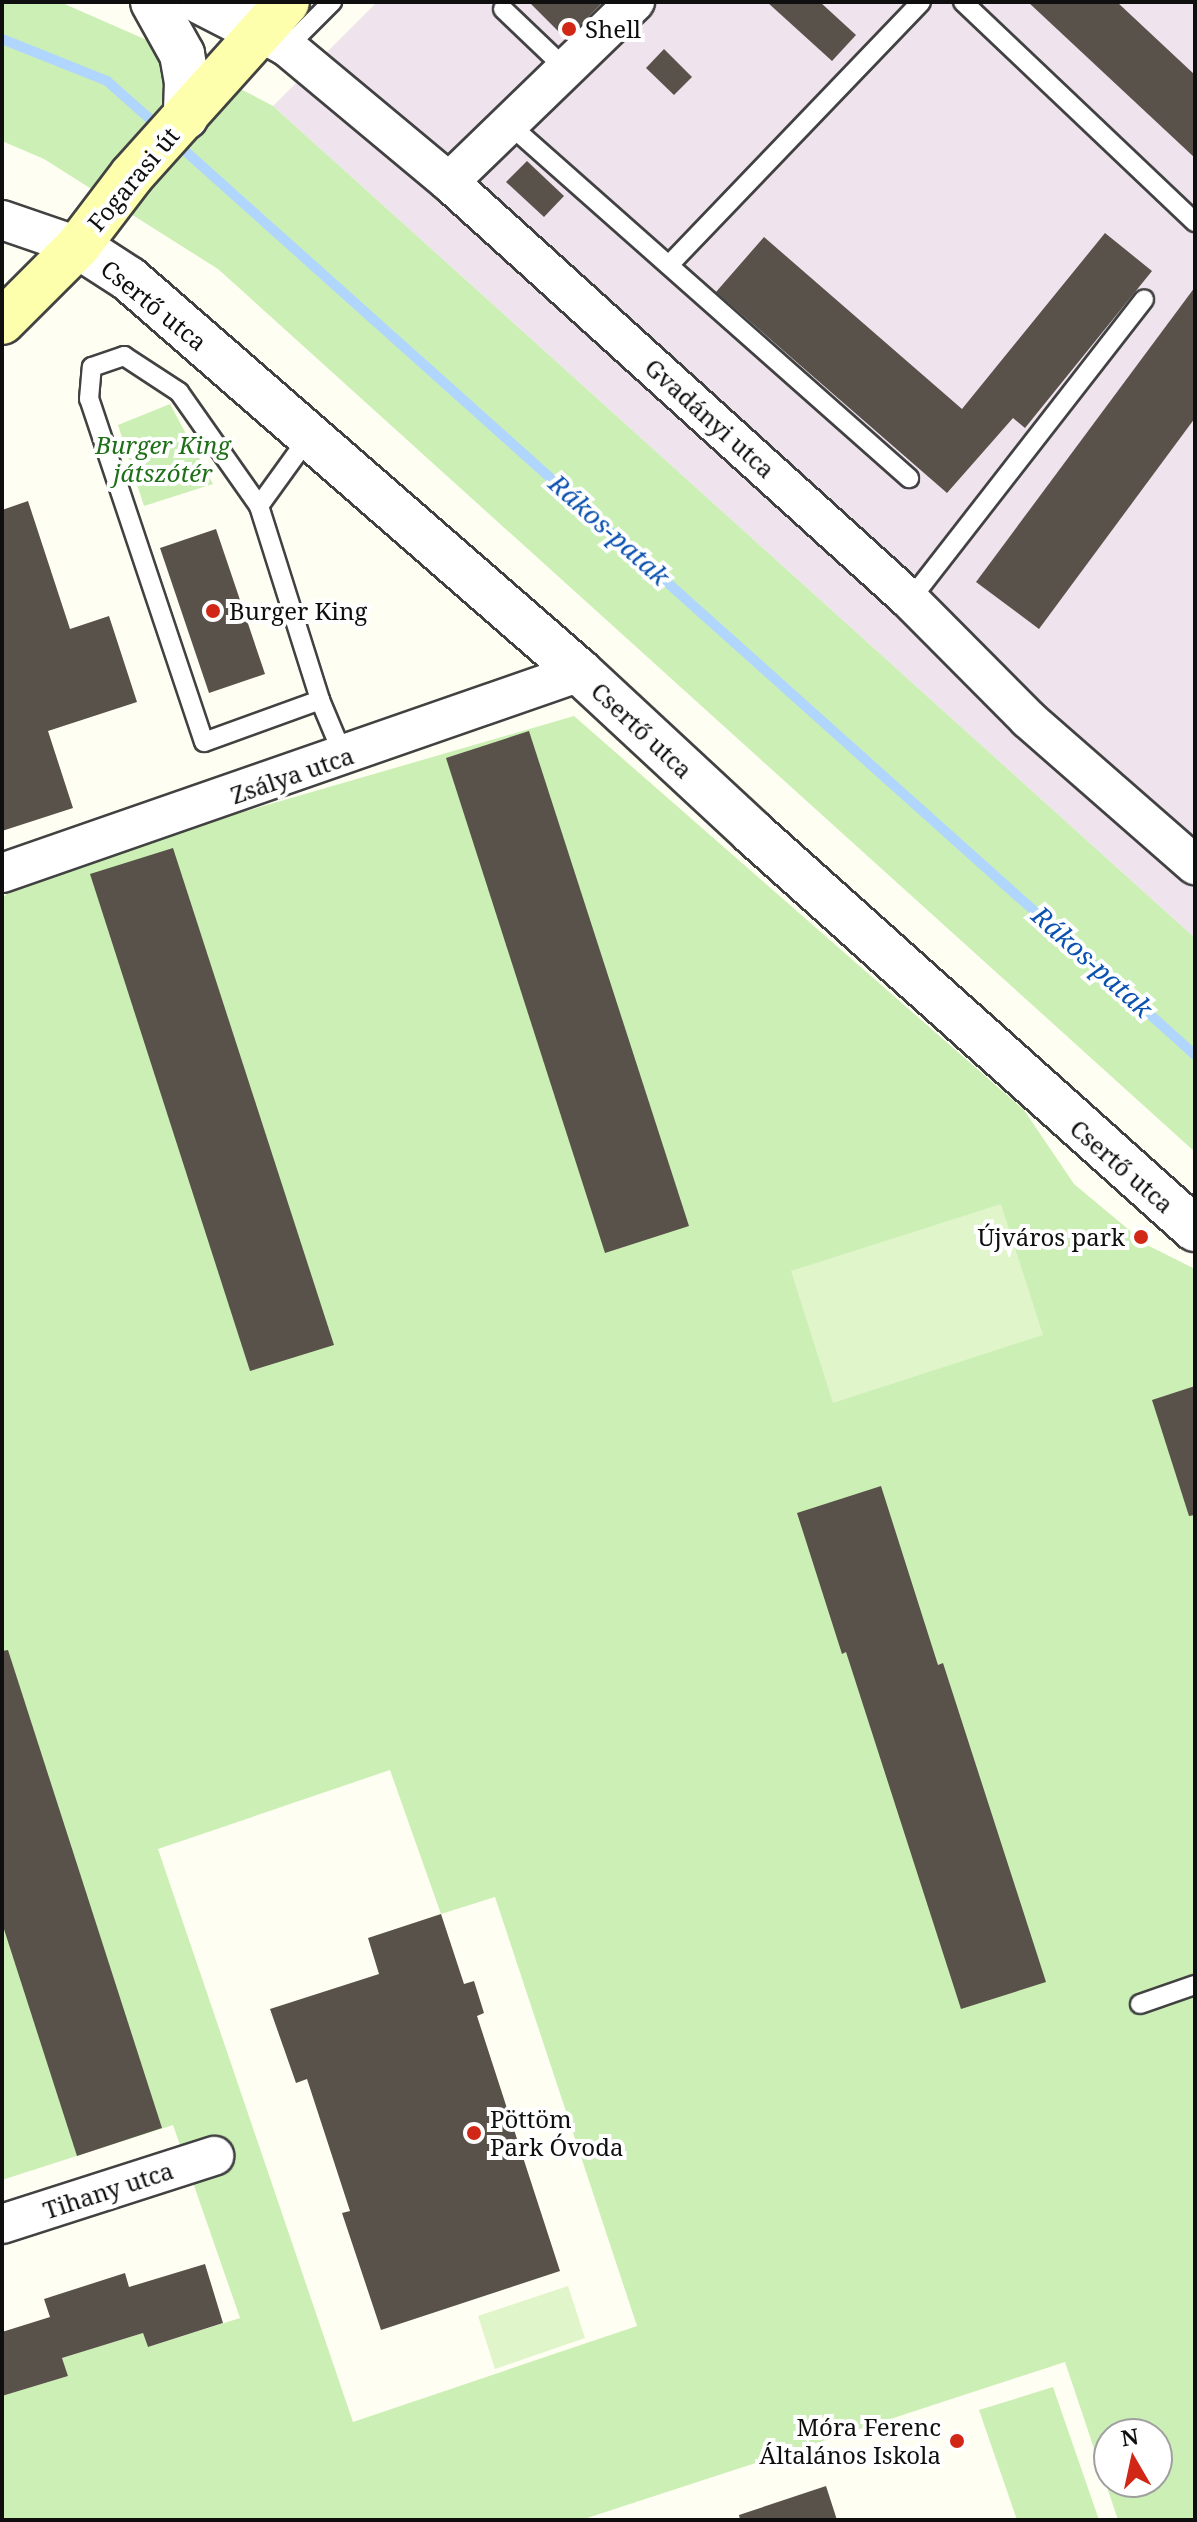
<!DOCTYPE html>
<meta charset="utf-8">
<style>
body{margin:0}
#map{position:relative;width:1197px;height:2522px;overflow:hidden;background:#fffef2;font-family:"Noto Serif",serif}
div>[style]{position:absolute}
[style*='--x']{left:calc(var(--x)*1px);top:calc(var(--y)*1px);width:calc(var(--w)*1px);rotate:calc(var(--a)*1deg)}
.industrial>*{inset:0;background:#efe3ee}
.green>*{inset:0;background:#ccefb6}
.pitch>*{inset:0;background:#e0f5c9}
.stream>*{height:10px;margin:-5px;padding:0 5px;transform-origin:5px;border-radius:5px;background:#b0d6fd}
.building>*{inset:0;background:#59524a}
.roads{filter:drop-shadow(2px 0 #424242) drop-shadow(-2px 0 #424242) drop-shadow(0 2px #424242) drop-shadow(0 -2px #424242)}
.service>*{height:18px;margin:-9px;padding:0 9px;transform-origin:9px;border-radius:9px;background:#fff}
.minor>*{height:38px;margin:-19px;padding:0 19px;transform-origin:19px;border-radius:19px;background:#fff}
.tertiary>*{height:44px;margin:-22px;padding:0 22px;transform-origin:22px;border-radius:22px;background:#fff}
.secondary>*{height:44px;margin:-22px;padding:0 22px;transform-origin:22px;border-radius:22px;background:#fdffad}
.dots>*{width:22px;height:22px;translate:-50% -50%;box-sizing:border-box;border:4px solid #fff;border-radius:50%}
span{translate:-50% -50%;white-space:nowrap;text-align:center;line-height:1.15;-webkit-text-stroke:8px #fff;paint-order:stroke}
.poi-label{font-size:24px;color:#0f0f0f}
.left{translate:0 -50%;text-align:left}
.right{translate:-100% -50%;text-align:right}
.street-label{font-size:24px;color:#0f0f0f}
.park-label{font-size:24px;color:#1e6f17;font-style:italic}
.water-label{font-size:26px;color:#0a51b0;font-style:italic}
.frame{position:absolute;inset:0;border:4px solid #0f0f0f;pointer-events:none}
.north{position:absolute;left:1093px;top:2418px;width:80px;height:80px;box-sizing:border-box;background:#fff;border:2px solid #9f9f9f;border-radius:50%;rotate:351deg;font-size:22px;font-weight:700;line-height:32px;text-align:center;color:#0f0f0f}
.north::after{content:'';display:block;margin:auto;width:28px;height:36px;background:#d02717;clip-path:polygon(50% 0,100% 100%,50% 72%,0 100%)}
</style>
<div id="map">
<div class="industrial">
<div style="clip-path:polygon(377px 2px,1195px 2px,1195px 938px,273px 106px)"></div>
</div>
<div class="green">
<div style="clip-path:polygon(2px 2px,60px 2px,149px 41px,273px 106px,1195px 938px,1195px 1152px,218px 269px,44px 159px,2px 141px)"></div>
<div style="clip-path:polygon(170px 404px,213px 484px,144px 506px,118px 425px)"></div>
<div style="clip-path:polygon(evenodd,574px 716px,1024px 1110px,1074px 1184px,1147px 1245px,1195px 1269px,1195px 2520px,1118px 2520px,1065px 2362px,581px 2520px,2px 2520px,2px 2396px,68px 2376px,62px 2358px,143px 2333px,148px 2347px,240px 2318px,173px 2125px,2px 2180px,2px 899px,22px 876px,574px 716px,390px 1770px,441px 1914px,495px 1897px,637px 2326px,353px 2422px,158px 1849px,390px 1770px,574px 716px,1109px 2434px,1157px 2434px,1157px 2482px,1109px 2482px,1109px 2434px)"></div>
<div style="clip-path:polygon(1053px 2387px,1099px 2520px,1017px 2520px,979px 2410px)"></div>
</div>
<div class="pitch">
<div style="clip-path:polygon(1001px 1204px,1043px 1335px,833px 1403px,791px 1271px)"></div>
<div style="clip-path:polygon(568px 2286px,585px 2338px,495px 2369px,478px 2316px)"></div>
</div>
<div class="stream">
<div style="--x:2;--y:39;--w:113;--a:21.8"></div>
<div style="--x:107;--y:81;--w:69;--a:41.5"></div>
<div style="--x:174;--y:141;--w:1370;--a:41.83"></div>
</div>
<div class="building">
<div style="clip-path:polygon(529px 2px,603px 2px,566px 39px)"></div>
<div style="clip-path:polygon(767px 2px,820px 2px,856px 35px,832px 61px)"></div>
<div style="clip-path:polygon(1028px 2px,1117px 2px,1195px 75px,1195px 158px)"></div>
<div style="clip-path:polygon(664px 49px,692px 77px,674px 95px,646px 68px)"></div>
<div style="clip-path:polygon(527px 161px,564px 196px,544px 217px,506px 182px)"></div>
<div style="clip-path:polygon(1105px 233px,1152px 271px,1025px 428px,1013px 418px,947px 493px,716px 292px,764px 237px,962px 409px)"></div>
<div style="clip-path:polygon(1195px 287px,1195px 418px,1039px 629px,976px 582px)"></div>
<div style="clip-path:polygon(28px 501px,70px 629px,109px 616px,137px 702px,48px 731px,73px 808px,2px 831px,2px 510px)"></div>
<div style="clip-path:polygon(216px 529px,265px 674px,209px 693px,160px 548px)"></div>
<div style="clip-path:polygon(529px 731px,689px 1226px,605px 1253px,446px 758px)"></div>
<div style="clip-path:polygon(173px 848px,334px 1345px,250px 1371px,90px 874px)"></div>
<div style="clip-path:polygon(1195px 1386px,1195px 1515px,1189px 1516px,1152px 1400px)"></div>
<div style="clip-path:polygon(881px 1486px,938px 1665px,943px 1663px,1046px 1982px,961px 2009px,846px 1652px,842px 1654px,797px 1513px)"></div>
<div style="clip-path:polygon(8px 1650px,162px 2128px,77px 2156px,2px 1923px,2px 1651px)"></div>
<div style="clip-path:polygon(441px 1914px,464px 1984px,474px 1981px,484px 2013px,477px 2016px,560px 2271px,381px 2330px,342px 2213px,350px 2211px,307px 2079px,296px 2083px,270px 2009px,379px 1974px,368px 1938px)"></div>
<div style="clip-path:polygon(205px 2264px,223px 2323px,148px 2347px,143px 2333px,62px 2358px,68px 2376px,2px 2396px,2px 2332px,50px 2317px,44px 2299px,125px 2273px,129px 2287px)"></div>
<div style="clip-path:polygon(826px 2486px,837px 2520px,740px 2520px,739px 2515px)"></div>
</div>
<div class="roads">
<div class="service">
<div style="--x:963;--y:2;--w:320;--a:43.5"></div>
<div style="--x:503;--y:9;--w:88;--a:43.6"></div>
<div style="--x:287;--y:47;--w:64;--a:-45"></div>
<div style="--x:510;--y:125;--w:533;--a:41.5"></div>
<div style="--x:669;--y:265;--w:364;--a:-46.2"></div>
<div style="--x:259;--y:506;--w:84;--a:-54.2"></div>
<div style="--x:910;--y:600;--w:381;--a:-52.1"></div>
<div style="--x:320;--y:700;--w:123;--a:160.1"></div>
<div style="--x:204;--y:742;--w:362;--a:-108.5"></div>
<div style="--x:89;--y:399;--w:32;--a:-85"></div>
<div style="--x:92;--y:367;--w:34;--a:-19"></div>
<div style="--x:124;--y:356;--w:66;--a:33.2"></div>
<div style="--x:179;--y:392;--w:139;--a:54.9"></div>
<div style="--x:259;--y:506;--w:203;--a:72.5"></div>
<div style="--x:320;--y:700;--w:62;--a:67.2"></div>
<div style="--x:1140;--y:2004;--w:58;--a:-19.1"></div>
</div>
<div class="minor">
<div style="--x:272;--y:11;--w:24;--a:125"></div>
<div style="--x:258;--y:31;--w:33;--a:29"></div>
<div style="--x:287;--y:47;--w:211;--a:39.8"></div>
<div style="--x:449;--y:182;--w:622;--a:42.2"></div>
<div style="--x:910;--y:600;--w:168;--a:45.2"></div>
<div style="--x:1028;--y:719;--w:222;--a:41.2"></div>
<div style="--x:449;--y:182;--w:259;--a:-44.1"></div>
<div style="--x:2;--y:220;--w:80;--a:18.9"></div>
<div style="--x:2;--y:873;--w:612;--a:-19.18"></div>
<div style="--x:2;--y:2224;--w:223;--a:-17.8"></div>
</div>
<div class="tertiary">
<div style="--x:153;--y:2;--w:60;--a:60.9"></div>
<div style="--x:182;--y:54;--w:28;--a:80"></div>
<div style="--x:187;--y:82;--w:35;--a:92"></div>
<div style="--x:201;--y:2;--w:64;--a:27"></div>
<div style="--x:78;--y:246;--w:61;--a:32.9"></div>
<div style="--x:129;--y:279;--w:598;--a:41.07"></div>
<div style="--x:580;--y:672;--w:235;--a:42.9"></div>
<div style="--x:752;--y:832;--w:595;--a:41.87"></div>
</div>
<div class="secondary">
<div style="--x:2;--y:322;--w:107;--a:-45"></div>
<div style="--x:78;--y:246;--w:89;--a:-52.7"></div>
<div style="--x:132;--y:175;--w:232;--a:-48.1"></div>
</div>
</div>
<div class="dots">
<div style="left:569px;top:29px;background:#d02717"></div>
<div style="left:213px;top:611px;background:#d02717"></div>
<div style="left:1141px;top:1237px;background:#d02717"></div>
<div style="left:474px;top:2133px;background:#d02717"></div>
<div style="left:957px;top:2441px;background:#d02717"></div>
</div>
<div class="poi-label">
<span class="left" style="left:585px;top:29px">Shell</span>
<span class="left" style="left:229px;top:611px">Burger King</span>
<span class="right" style="left:1125px;top:1237px">Újváros park</span>
<span class="left" style="left:490px;top:2133px">Pöttöm<br>Park Óvoda</span>
<span class="right" style="left:941px;top:2441px">Móra Ferenc<br>Általános Iskola</span>
</div>
<div class="street-label">
<span style="left:133px;top:179px;rotate:-50deg">Fogarasi út</span>
<span style="left:154px;top:305px;rotate:39deg">Csertő utca</span>
<span style="left:710px;top:418px;rotate:42deg">Gvadányi utca</span>
<span style="left:642px;top:730px;rotate:43deg">Csertő utca</span>
<span style="left:292px;top:775px;rotate:-19deg">Zsálya utca</span>
<span style="left:1122px;top:1166px;rotate:41deg">Csertő utca</span>
<span style="left:108px;top:2190px;rotate:-18deg">Tihany utca</span>
</div>
<div class="park-label">
<span style="left:163px;top:459px">Burger King<br>játszótér</span>
</div>
<div class="water-label">
<span style="left:609px;top:530px;rotate:42deg">Rákos-patak</span>
<span style="left:1092px;top:962px;rotate:42deg">Rákos-patak</span>
</div>
<div class="frame"></div>
<div class="north">N</div>
</div>
